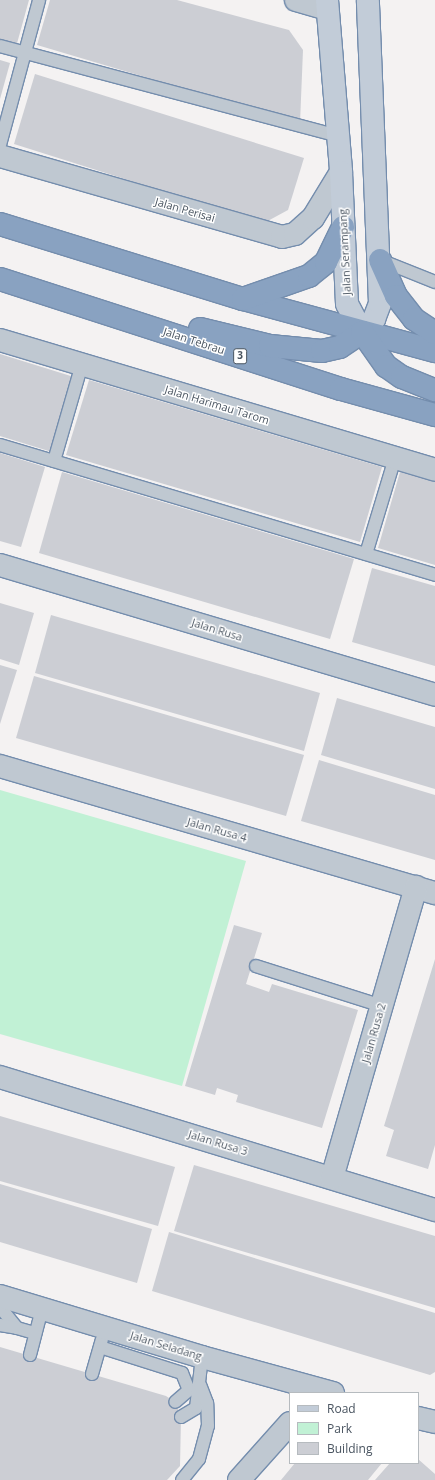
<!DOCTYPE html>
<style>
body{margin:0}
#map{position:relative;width:435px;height:1480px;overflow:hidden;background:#f4f2f2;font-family:"Open Sans",sans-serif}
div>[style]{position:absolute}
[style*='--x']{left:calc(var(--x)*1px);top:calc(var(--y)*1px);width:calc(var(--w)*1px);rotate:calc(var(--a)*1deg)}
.green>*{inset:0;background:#c1f1d5}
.building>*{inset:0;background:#ccced4}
.roads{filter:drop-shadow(1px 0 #748dad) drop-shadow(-1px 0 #748dad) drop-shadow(0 1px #748dad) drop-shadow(0 -1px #748dad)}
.lane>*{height:12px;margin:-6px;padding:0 6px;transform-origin:6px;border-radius:6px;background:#bfc8d1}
.street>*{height:22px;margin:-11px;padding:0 11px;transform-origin:11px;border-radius:11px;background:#bfc8d1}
.secondary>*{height:22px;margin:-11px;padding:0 11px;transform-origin:11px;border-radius:11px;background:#c2ccd8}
.highway>*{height:22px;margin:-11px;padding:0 11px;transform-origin:11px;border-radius:11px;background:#89a2c1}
span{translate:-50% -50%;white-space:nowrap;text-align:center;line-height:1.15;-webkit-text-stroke:3px #fff;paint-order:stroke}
.shield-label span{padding:1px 3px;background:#fff;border:1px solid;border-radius:3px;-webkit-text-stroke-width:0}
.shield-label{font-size:10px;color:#495460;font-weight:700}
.street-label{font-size:11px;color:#495460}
.legend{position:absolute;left:289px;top:1392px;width:130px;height:72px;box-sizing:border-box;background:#fff;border:1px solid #b6bbbf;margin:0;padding:5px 7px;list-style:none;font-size:12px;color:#495460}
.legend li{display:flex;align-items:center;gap:8px;height:20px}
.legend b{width:20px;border:1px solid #b6bbbf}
</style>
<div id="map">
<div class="green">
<div style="clip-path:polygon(0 790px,246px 861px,182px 1086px,0 1034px)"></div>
</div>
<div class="building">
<div style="clip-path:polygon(0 0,29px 0,16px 47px,0 42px)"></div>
<div style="clip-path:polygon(50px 0,177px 0,289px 30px,303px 50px,300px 123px,37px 45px)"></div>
<div style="clip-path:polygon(0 60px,10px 63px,0 99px)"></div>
<div style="clip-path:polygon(35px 74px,304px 158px,288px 210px,264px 223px,14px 144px)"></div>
<div style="clip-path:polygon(0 354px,74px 377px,52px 452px,0 436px)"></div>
<div style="clip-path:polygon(89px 380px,382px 467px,360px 542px,66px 455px)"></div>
<div style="clip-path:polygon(0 453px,45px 467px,21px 547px,0 541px)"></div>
<div style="clip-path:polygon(62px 472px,354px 559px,330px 639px,39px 553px)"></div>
<div style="clip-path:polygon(400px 472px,435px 482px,435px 565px,378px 548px)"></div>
<div style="clip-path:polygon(372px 568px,435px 586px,435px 666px,352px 642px)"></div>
<div style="clip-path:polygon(0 603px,34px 613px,19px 665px,0 659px)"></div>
<div style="clip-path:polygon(51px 615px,320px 693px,304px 751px,35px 673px)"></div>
<div style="clip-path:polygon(0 665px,17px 670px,0 724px)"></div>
<div style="clip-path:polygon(34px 676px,304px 755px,286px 816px,16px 738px)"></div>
<div style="clip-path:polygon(337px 698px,435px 727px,435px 789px,321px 755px)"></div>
<div style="clip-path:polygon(319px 760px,435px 795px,435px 860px,301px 821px)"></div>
<div style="clip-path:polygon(234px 925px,262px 933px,246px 984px,269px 992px,272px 984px,358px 1010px,322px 1128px,236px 1102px,238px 1095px,217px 1088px,215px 1095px,185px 1086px)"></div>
<div style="clip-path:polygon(435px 959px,435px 1145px,428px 1169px,386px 1156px,394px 1130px,384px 1126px)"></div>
<div style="clip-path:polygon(0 1116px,175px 1167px,158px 1226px,0 1181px)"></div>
<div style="clip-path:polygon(194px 1165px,435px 1236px,435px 1308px,174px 1231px)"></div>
<div style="clip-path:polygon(0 1184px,152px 1229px,137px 1283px,0 1242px)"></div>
<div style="clip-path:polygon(169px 1232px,435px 1313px,435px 1372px,430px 1375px,152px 1291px)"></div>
<div style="clip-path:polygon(0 1347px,166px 1396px,175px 1402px,181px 1417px,180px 1466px,167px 1480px,0 1480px)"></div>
<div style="clip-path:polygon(418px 1459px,435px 1474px,435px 1480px,375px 1480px,390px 1463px,418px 1463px)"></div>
<div style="clip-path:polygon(295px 1463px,382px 1463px,368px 1480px,281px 1480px)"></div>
</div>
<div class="roads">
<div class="lane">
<div style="--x:0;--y:46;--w:350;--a:14.9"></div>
<div style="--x:0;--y:145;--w:150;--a:-74.9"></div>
<div style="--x:380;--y:260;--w:59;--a:21.8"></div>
<div style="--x:0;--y:445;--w:454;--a:16.6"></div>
<div style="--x:54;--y:461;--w:101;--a:-73.9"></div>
<div style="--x:366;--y:554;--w:100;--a:-73.2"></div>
<div style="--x:256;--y:966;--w:132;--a:17.6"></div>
<div style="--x:0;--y:1307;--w:27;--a:51"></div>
<div style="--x:17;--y:1328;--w:19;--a:16"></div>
<div style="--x:0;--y:1325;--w:17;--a:10"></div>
<div style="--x:100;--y:1347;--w:86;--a:17.6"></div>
<div style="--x:182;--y:1373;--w:18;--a:68"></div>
<div style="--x:189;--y:1390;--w:18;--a:139"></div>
<div style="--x:30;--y:1355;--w:48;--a:-75.4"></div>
<div style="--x:92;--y:1374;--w:36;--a:-74"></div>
<div style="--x:181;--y:1417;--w:17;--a:-31"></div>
<div style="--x:196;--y:1408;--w:51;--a:-83.3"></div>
<div style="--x:182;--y:1480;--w:27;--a:-51"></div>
<div style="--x:199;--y:1459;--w:34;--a:-75"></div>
<div style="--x:208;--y:1426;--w:23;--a:-92"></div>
<div style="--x:207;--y:1403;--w:19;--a:-111"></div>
</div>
<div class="street">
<div style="--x:296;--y:0;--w:32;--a:16"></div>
<div style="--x:0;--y:156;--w:293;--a:16"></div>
<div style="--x:282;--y:237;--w:13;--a:-13"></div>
<div style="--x:295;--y:234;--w:24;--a:-42"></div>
<div style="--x:313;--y:218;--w:54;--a:-58.7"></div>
<div style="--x:0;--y:340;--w:454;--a:16.6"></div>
<div style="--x:0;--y:565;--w:454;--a:16.6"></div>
<div style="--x:0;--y:766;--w:453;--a:16.3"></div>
<div style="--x:0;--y:1077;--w:455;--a:17"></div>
<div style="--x:332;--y:1178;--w:303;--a:-73.9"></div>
<div style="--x:0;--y:1296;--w:211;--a:16.8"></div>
<div style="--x:202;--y:1357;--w:136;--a:15.4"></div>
<div style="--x:418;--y:1418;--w:17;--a:13"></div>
<div style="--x:239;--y:1480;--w:76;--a:-48.2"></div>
</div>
<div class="secondary">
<div style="--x:327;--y:0;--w:173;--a:85.3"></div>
<div style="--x:341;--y:172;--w:132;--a:87.4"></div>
<div style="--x:347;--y:304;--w:32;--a:62"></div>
<div style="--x:362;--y:332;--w:18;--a:-47"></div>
<div style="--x:374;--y:319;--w:17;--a:-69"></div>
<div style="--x:380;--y:303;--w:303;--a:-92.3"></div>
</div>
<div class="highway">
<div style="--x:0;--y:224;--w:254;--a:17.2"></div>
<div style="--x:243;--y:299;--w:199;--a:15.2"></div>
<div style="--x:380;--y:260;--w:39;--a:66"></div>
<div style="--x:396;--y:296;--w:29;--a:52"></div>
<div style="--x:414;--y:319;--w:25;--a:34"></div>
<div style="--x:0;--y:279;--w:358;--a:17.9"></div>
<div style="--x:341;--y:389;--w:98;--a:15.5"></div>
<div style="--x:243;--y:299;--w:70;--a:-19.2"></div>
<div style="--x:309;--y:276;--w:22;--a:-39"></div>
<div style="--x:326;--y:262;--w:39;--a:-64"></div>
<div style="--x:200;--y:329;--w:72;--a:13.7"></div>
<div style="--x:270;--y:346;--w:52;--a:5.5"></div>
<div style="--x:322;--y:351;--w:18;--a:-13"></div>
<div style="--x:340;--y:347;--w:27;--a:-34"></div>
<div style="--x:362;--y:332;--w:42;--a:54.8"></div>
<div style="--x:386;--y:366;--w:19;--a:35"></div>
<div style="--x:402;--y:377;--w:35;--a:22"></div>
</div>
</div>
<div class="shield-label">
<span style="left:240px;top:356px">3</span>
</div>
<div class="street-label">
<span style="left:185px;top:210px;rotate:16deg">Jalan Perisai</span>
<span style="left:345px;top:252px;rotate:-93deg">Jalan Serampang</span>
<span style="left:194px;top:341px;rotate:18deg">Jalan Tebrau</span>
<span style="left:217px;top:405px;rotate:17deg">Jalan Harimau Tarom</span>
<span style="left:217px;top:630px;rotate:17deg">Jalan Rusa</span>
<span style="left:217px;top:830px;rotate:16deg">Jalan Rusa 4</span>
<span style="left:374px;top:1033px;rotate:-74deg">Jalan Rusa 2</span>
<span style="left:218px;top:1143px;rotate:17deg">Jalan Rusa 3</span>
<span style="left:166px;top:1346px;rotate:17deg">Jalan Seladang</span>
</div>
<ul class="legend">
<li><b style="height:5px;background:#c2ccd8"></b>Road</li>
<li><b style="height:11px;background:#c1f1d5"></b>Park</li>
<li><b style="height:11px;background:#ccced4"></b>Building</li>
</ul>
</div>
